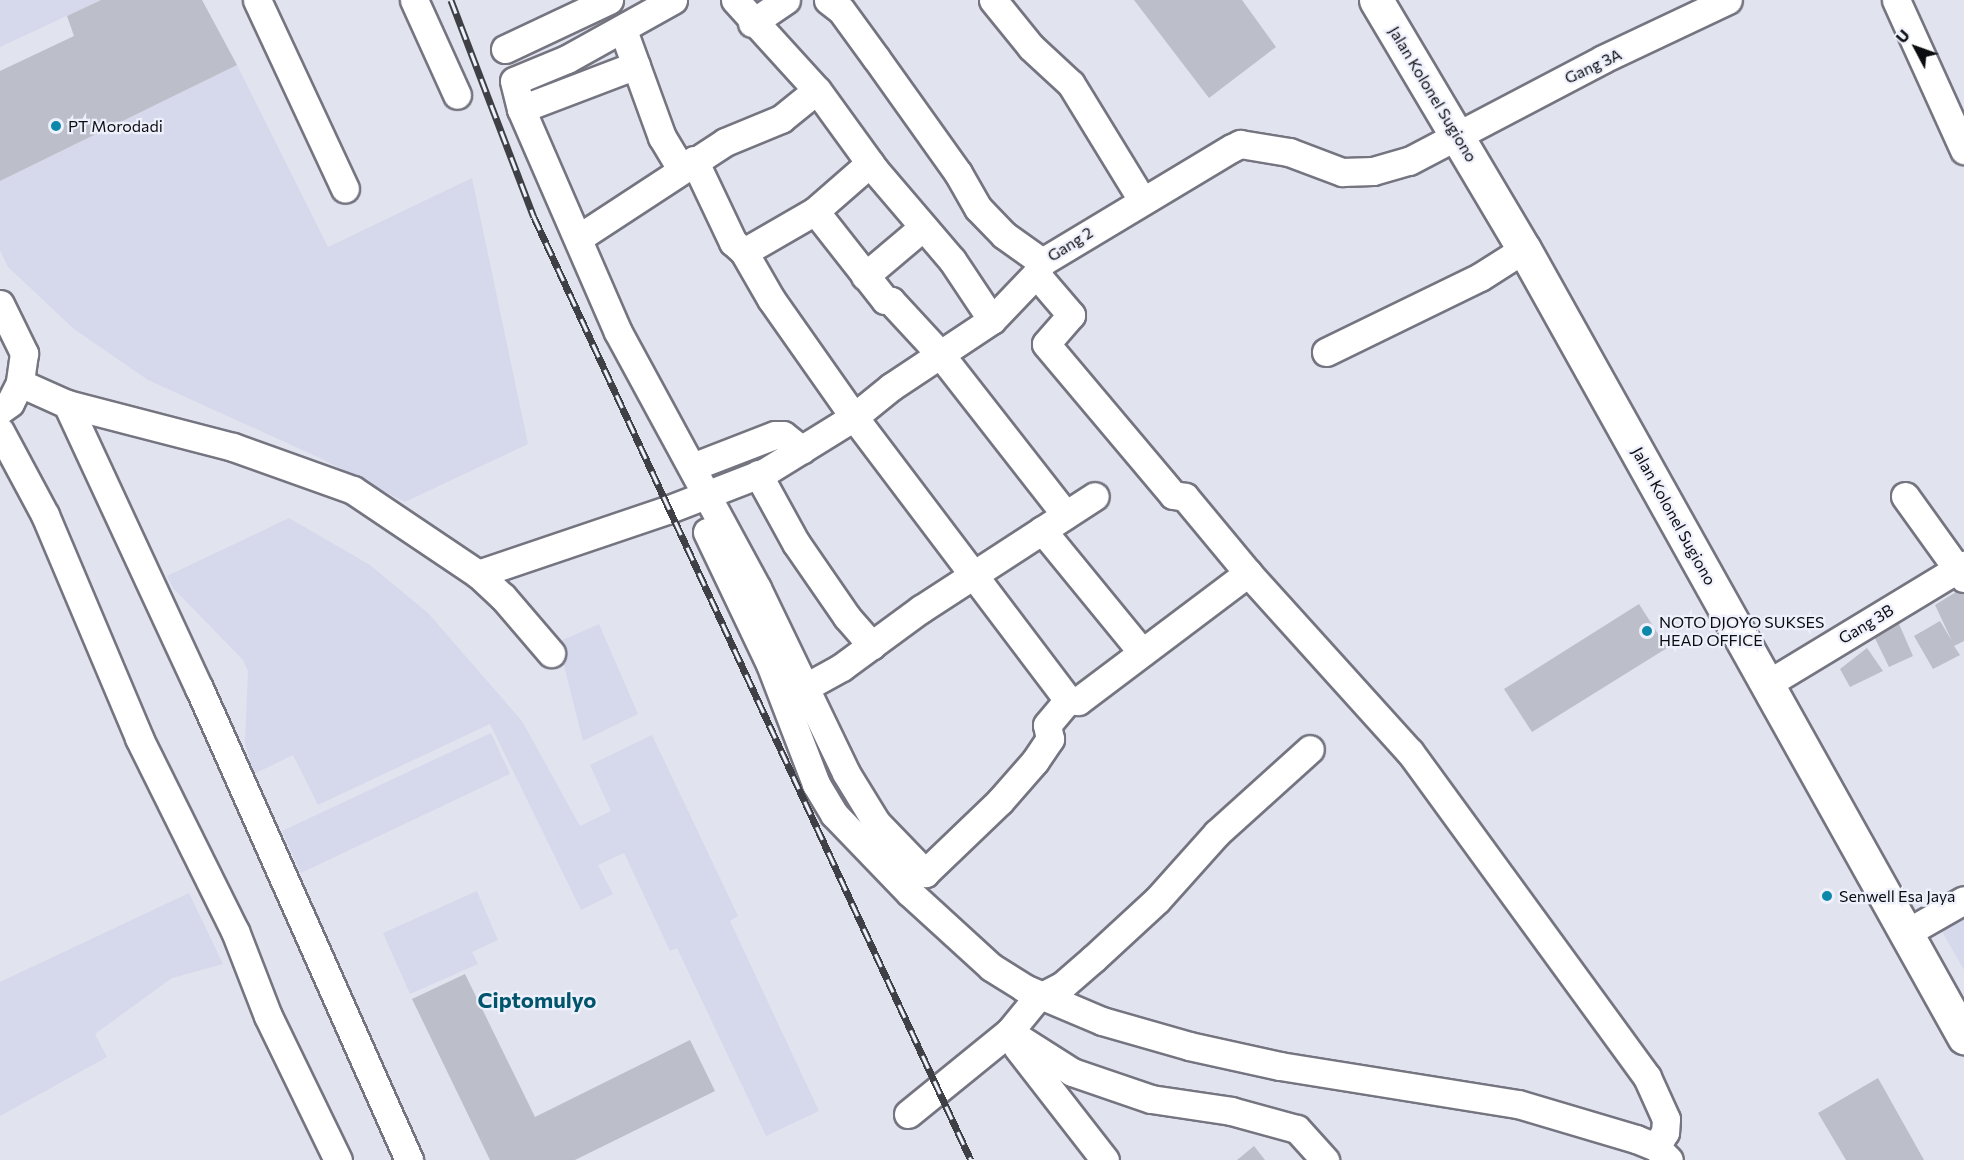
<!DOCTYPE html>
<style>
body{margin:0}
#map{position:relative;width:1964px;height:1160px;overflow:hidden;background:#e1e3ee;font-family:Commissioner,sans-serif}
div>[style]{position:absolute}
[style*='--x']{left:calc(var(--x)*1px);top:calc(var(--y)*1px);width:calc(var(--w)*1px);rotate:calc(var(--a)*1deg)}
.built>*{inset:0;background:#d6d9ec}
.building>*{inset:0;background:#bcbec9}
.roads{filter:drop-shadow(2px 0 #747580) drop-shadow(-2px 0 #747580) drop-shadow(0 2px #747580) drop-shadow(0 -2px #747580)}
.street>*{height:27px;margin:-13.5px;padding:0 13.5px;transform-origin:13.5px;border-radius:13.5px;background:#fff}
.highway>*{height:33px;margin:-16.5px;padding:0 16.5px;transform-origin:16.5px;border-radius:16.5px;background:#fff}
.rail>*{height:7px;margin-top:-3.5px;transform-origin:0;background:repeating-linear-gradient(90deg,#eef0fc 0 14px,#3f4045 0 28px);box-sizing:border-box;border-block:2px solid #3f4045}
.dots>*{width:16px;height:16px;translate:-50% -50%;box-sizing:border-box;border:3px solid #eef0fc;border-radius:50%}
span{translate:-50% -50%;white-space:nowrap;text-align:center;line-height:1.15;-webkit-text-stroke:4.5px #eef0fc;paint-order:stroke}
.street-label{font-size:16px;color:#0c0d10}
.poi-label{font-size:16px;color:#0c0d10}
.left{translate:0 -50%;text-align:left}
.district-label{font-size:22px;color:#00556d;font-weight:700}
.north{position:absolute;left:1886px;top:18px;width:60px;height:60px;-webkit-text-stroke:4px #eef0fc;paint-order:stroke;rotate:311deg;font-size:16px;font-weight:700;line-height:24px;text-align:center;color:#0c0d10}
.north::after{content:'';display:block;margin:auto;width:21px;height:27px;background:#0c0d10;clip-path:polygon(50% 0,100% 100%,50% 72%,0 100%)}
</style>
<div id="map">
<div class="built">
<div style="clip-path:polygon(0 0,101px 0,0 47px)"></div>
<div style="clip-path:polygon(237px 65px,328px 247px,472px 178px,528px 444px,405px 502px,320px 458px,148px 380px,74px 329px,8px 267px,0 250px,0 181px)"></div>
<div style="clip-path:polygon(289px 518px,370px 565px,428px 613px,522px 721px,580px 826px,611px 811px,590px 765px,652px 735px,738px 916px,730px 921px,819px 1111px,766px 1136px,677px 948px,670px 951px,624px 853px,598px 865px,613px 894px,581px 910px,490px 724px,318px 805px,293px 755px,254px 774px,245px 743px,248px 671px,243px 660px,173px 588px,167px 576px)"></div>
<div style="clip-path:polygon(599px 624px,638px 714px,583px 741px,558px 642px)"></div>
<div style="clip-path:polygon(491px 733px,510px 774px,301px 873px,282px 831px)"></div>
<div style="clip-path:polygon(477px 891px,498px 940px,472px 952px,478px 964px,410px 994px,383px 933px)"></div>
<div style="clip-path:polygon(189px 893px,223px 964px,172px 978px,95px 1034px,107px 1057px,0 1116px,0 982px)"></div>
<div style="clip-path:polygon(1964px 914px,1964px 970px,1940px 928px)"></div>
</div>
<div class="building">
<div style="clip-path:polygon(101px 0,202px 0,237px 65px,0 181px,0 71px,74px 36px,67px 16px)"></div>
<div style="clip-path:polygon(1134px 0,1242px 0,1276px 47px,1209px 98px)"></div>
<div style="clip-path:polygon(1964px 587px,1964px 641px,1954px 646px,1960px 655px,1933px 669px,1914px 636px,1940px 621px,1952px 641px,1935px 605px)"></div>
<div style="clip-path:polygon(1639px 604px,1667px 648px,1532px 732px,1504px 689px)"></div>
<div style="clip-path:polygon(1896px 617px,1913px 656px,1889px 667px,1870px 628px)"></div>
<div style="clip-path:polygon(1867px 648px,1883px 671px,1850px 687px,1840px 669px)"></div>
<div style="clip-path:polygon(465px 974px,535px 1117px,690px 1040px,715px 1091px,575px 1160px,490px 1160px,412px 999px)"></div>
<div style="clip-path:polygon(1878px 1078px,1924px 1160px,1846px 1160px,1818px 1113px)"></div>
<div style="clip-path:polygon(1254px 1146px,1265px 1160px,1237px 1160px)"></div>
</div>
<div class="roads">
<div class="street">
<div style="--x:257;--y:0;--w:208;--a:65"></div>
<div style="--x:414;--y:0;--w:104;--a:65.6"></div>
<div style="--x:673;--y:0;--w:121;--a:150.9"></div>
<div style="--x:567;--y:59;--w:57;--a:157.5"></div>
<div style="--x:514;--y:81;--w:29;--a:76"></div>
<div style="--x:521;--y:109;--w:243;--a:66.5"></div>
<div style="--x:618;--y:332;--w:291;--a:61.5"></div>
<div style="--x:757;--y:588;--w:205;--a:64.3"></div>
<div style="--x:846;--y:773;--w:57;--a:58.5"></div>
<div style="--x:876;--y:822;--w:71;--a:46.1"></div>
<div style="--x:925;--y:873;--w:104;--a:-43.8"></div>
<div style="--x:1000;--y:801;--w:53;--a:-48.8"></div>
<div style="--x:1035;--y:761;--w:27;--a:-56"></div>
<div style="--x:1050;--y:739;--w:14;--a:-102"></div>
<div style="--x:1047;--y:725;--w:33;--a:-50"></div>
<div style="--x:1068;--y:700;--w:355;--a:-127.1"></div>
<div style="--x:854;--y:417;--w:144;--a:-125.1"></div>
<div style="--x:771;--y:299;--w:54;--a:-119.9"></div>
<div style="--x:744;--y:252;--w:82;--a:-30"></div>
<div style="--x:815;--y:211;--w:113;--a:51.8"></div>
<div style="--x:885;--y:300;--w:6;--a:9"></div>
<div style="--x:891;--y:301;--w:72;--a:47.2"></div>
<div style="--x:940;--y:354;--w:204;--a:52"></div>
<div style="--x:735;--y:0;--w:122;--a:47.7"></div>
<div style="--x:817;--y:90;--w:99;--a:54.1"></div>
<div style="--x:875;--y:170;--w:118;--a:49.5"></div>
<div style="--x:952;--y:260;--w:72;--a:56.3"></div>
<div style="--x:828;--y:0;--w:16;--a:38"></div>
<div style="--x:841;--y:10;--w:59;--a:53.9"></div>
<div style="--x:876;--y:58;--w:141;--a:54.5"></div>
<div style="--x:958;--y:173;--w:40;--a:60.3"></div>
<div style="--x:978;--y:208;--w:37;--a:46"></div>
<div style="--x:1004;--y:235;--w:47;--a:35.4"></div>
<div style="--x:993;--y:0;--w:60;--a:51"></div>
<div style="--x:1031;--y:47;--w:54;--a:42.8"></div>
<div style="--x:1071;--y:84;--w:136;--a:58.5"></div>
<div style="--x:1896;--y:0;--w:165;--a:65.6"></div>
<div style="--x:752;--y:23;--w:41;--a:-34.1"></div>
<div style="--x:623;--y:30;--w:114;--a:70"></div>
<div style="--x:662;--y:137;--w:37;--a:59"></div>
<div style="--x:505;--y:49;--w:115;--a:-25.2"></div>
<div style="--x:521;--y:109;--w:123;--a:-20.9"></div>
<div style="--x:694;--y:160;--w:91;--a:64.6"></div>
<div style="--x:733;--y:242;--w:15;--a:42"></div>
<div style="--x:815;--y:211;--w:73;--a:-41.1"></div>
<div style="--x:580;--y:237;--w:173;--a:-33.2"></div>
<div style="--x:725;--y:142;--w:61;--a:-22.3"></div>
<div style="--x:781;--y:119;--w:46;--a:-38.9"></div>
<div style="--x:1036;--y:274;--w:54;--a:49.5"></div>
<div style="--x:1071;--y:315;--w:38;--a:131"></div>
<div style="--x:1046;--y:344;--w:197;--a:49.9"></div>
<div style="--x:1173;--y:495;--w:12;--a:9"></div>
<div style="--x:1185;--y:497;--w:99;--a:50.3"></div>
<div style="--x:1248;--y:573;--w:241;--a:47.9"></div>
<div style="--x:1410;--y:752;--w:402;--a:53.9"></div>
<div style="--x:1647;--y:1077;--w:46;--a:65.7"></div>
<div style="--x:1666;--y:1119;--w:13;--a:94"></div>
<div style="--x:1665;--y:1132;--w:17;--a:121"></div>
<div style="--x:865;--y:276;--w:76;--a:-40.2"></div>
<div style="--x:0;--y:304;--w:55;--a:63.9"></div>
<div style="--x:24;--y:353;--w:30;--a:98"></div>
<div style="--x:20;--y:383;--w:22;--a:117"></div>
<div style="--x:10;--y:403;--w:12;--a:145"></div>
<div style="--x:1326;--y:352;--w:171;--a:-26"></div>
<div style="--x:1480;--y:277;--w:52;--a:-32.5"></div>
<div style="--x:20;--y:383;--w:51;--a:24.1"></div>
<div style="--x:67;--y:404;--w:171;--a:14.5"></div>
<div style="--x:233;--y:447;--w:127;--a:19.7"></div>
<div style="--x:353;--y:490;--w:151;--a:33.9"></div>
<div style="--x:478;--y:574;--w:34;--a:43"></div>
<div style="--x:503;--y:597;--w:74;--a:49.4"></div>
<div style="--x:67;--y:404;--w:313;--a:65.1"></div>
<div style="--x:199;--y:688;--w:517;--a:66.01"></div>
<div style="--x:0;--y:431;--w:95;--a:61.8"></div>
<div style="--x:45;--y:515;--w:242;--a:67.1"></div>
<div style="--x:139;--y:738;--w:216;--a:63.6"></div>
<div style="--x:235;--y:931;--w:91;--a:68.8"></div>
<div style="--x:268;--y:1016;--w:160;--a:64.1"></div>
<div style="--x:692;--y:467;--w:89;--a:-21.1"></div>
<div style="--x:775;--y:435;--w:8;--a:0"></div>
<div style="--x:783;--y:435;--w:24;--a:38"></div>
<div style="--x:758;--y:474;--w:79;--a:61.2"></div>
<div style="--x:796;--y:543;--w:90;--a:55.4"></div>
<div style="--x:847;--y:617;--w:38;--a:49"></div>
<div style="--x:1905;--y:496;--w:101;--a:54.3"></div>
<div style="--x:1042;--y:530;--w:158;--a:50.7"></div>
<div style="--x:707;--y:532;--w:146;--a:64.5"></div>
<div style="--x:770;--y:664;--w:129;--a:69"></div>
<div style="--x:816;--y:784;--w:35;--a:59"></div>
<div style="--x:834;--y:814;--w:108;--a:46.1"></div>
<div style="--x:909;--y:892;--w:111;--a:42.4"></div>
<div style="--x:991;--y:967;--w:39;--a:32"></div>
<div style="--x:1024;--y:988;--w:85;--a:22.9"></div>
<div style="--x:1102;--y:1021;--w:91;--a:16"></div>
<div style="--x:1189;--y:1046;--w:93;--a:12.4"></div>
<div style="--x:1280;--y:1066;--w:241;--a:9.1"></div>
<div style="--x:1518;--y:1104;--w:123;--a:16.5"></div>
<div style="--x:1636;--y:1139;--w:22;--a:22"></div>
<div style="--x:1656;--y:1147;--w:18;--a:45"></div>
<div style="--x:478;--y:574;--w:200;--a:-18.7"></div>
<div style="--x:667;--y:510;--w:105;--a:-21.2"></div>
<div style="--x:765;--y:472;--w:105;--a:-31.7"></div>
<div style="--x:854;--y:417;--w:48;--a:-39"></div>
<div style="--x:891;--y:387;--w:121;--a:-33.6"></div>
<div style="--x:992;--y:320;--w:64;--a:-46.3"></div>
<div style="--x:1036;--y:274;--w:13;--a:-63"></div>
<div style="--x:1042;--y:262;--w:222;--a:-31"></div>
<div style="--x:1232;--y:148;--w:9;--a:-27"></div>
<div style="--x:1240;--y:144;--w:50;--a:9.3"></div>
<div style="--x:1289;--y:152;--w:57;--a:20.7"></div>
<div style="--x:1342;--y:172;--w:31;--a:-2"></div>
<div style="--x:1373;--y:171;--w:37;--a:-16"></div>
<div style="--x:1409;--y:161;--w:219;--a:-27.7"></div>
<div style="--x:1603;--y:59;--w:138;--a:-25.3"></div>
<div style="--x:1769;--y:683;--w:228;--a:-31.2"></div>
<div style="--x:804;--y:688;--w:43;--a:-28.9"></div>
<div style="--x:842;--y:667;--w:98;--a:-36.3"></div>
<div style="--x:921;--y:609;--w:207;--a:-33"></div>
<div style="--x:1068;--y:700;--w:10;--a:6"></div>
<div style="--x:1078;--y:701;--w:213;--a:-37"></div>
<div style="--x:1908;--y:932;--w:64;--a:-29.7"></div>
<div style="--x:1009;--y:1032;--w:75;--a:32.4"></div>
<div style="--x:1072;--y:1072;--w:83;--a:18.9"></div>
<div style="--x:1151;--y:1099;--w:81;--a:8.5"></div>
<div style="--x:1231;--y:1111;--w:68;--a:15.3"></div>
<div style="--x:1297;--y:1129;--w:42;--a:47.9"></div>
<div style="--x:1017;--y:1047;--w:143;--a:52.1"></div>
<div style="--x:908;--y:1114;--w:130;--a:-39.1"></div>
<div style="--x:1009;--y:1032;--w:43;--a:-50.7"></div>
<div style="--x:1036;--y:999;--w:30;--a:-27"></div>
<div style="--x:1063;--y:985;--w:40;--a:-41"></div>
<div style="--x:1093;--y:959;--w:87;--a:-42.7"></div>
<div style="--x:1157;--y:900;--w:90;--a:-48.2"></div>
<div style="--x:1217;--y:833;--w:125;--a:-42.1"></div>
</div>
<div class="highway">
<div style="--x:1376;--y:0;--w:290;--a:59.3"></div>
<div style="--x:1524;--y:249;--w:903;--a:60.82"></div>
</div>
</div>
<div class="rail">
<div style="--x:451;--y:0;--w:232;--a:69.1"></div>
<div style="--x:534;--y:217;--w:1039;--a:65.14"></div>
</div>
<div class="dots">
<div style="left:56px;top:126px;background:#0c88ab"></div>
<div style="left:1647px;top:631px;background:#0c88ab"></div>
<div style="left:1827px;top:896px;background:#0c88ab"></div>
</div>
<div class="street-label">
<span style="left:1593px;top:66px;rotate:-25deg">Gang 3A</span>
<span style="left:1433px;top:94px;rotate:59deg">Jalan Kolonel Sugiono</span>
<span style="left:1070px;top:244px;rotate:-32deg">Gang 2</span>
<span style="left:1674px;top:516px;rotate:61deg">Jalan Kolonel Sugiono</span>
<span style="left:1866px;top:624px;rotate:-31deg">Gang 3B</span>
</div>
<div class="poi-label">
<span class="left" style="left:68px;top:126px">PT Morodadi</span>
<span class="left" style="left:1659px;top:631px">NOTO DJOYO SUKSES<br>HEAD OFFICE</span>
<span class="left" style="left:1839px;top:896px">Senwell Esa Jaya</span>
</div>
<div class="district-label">
<span style="left:537px;top:1000px">Ciptomulyo</span>
</div>
<div class="north">U</div>
</div>
